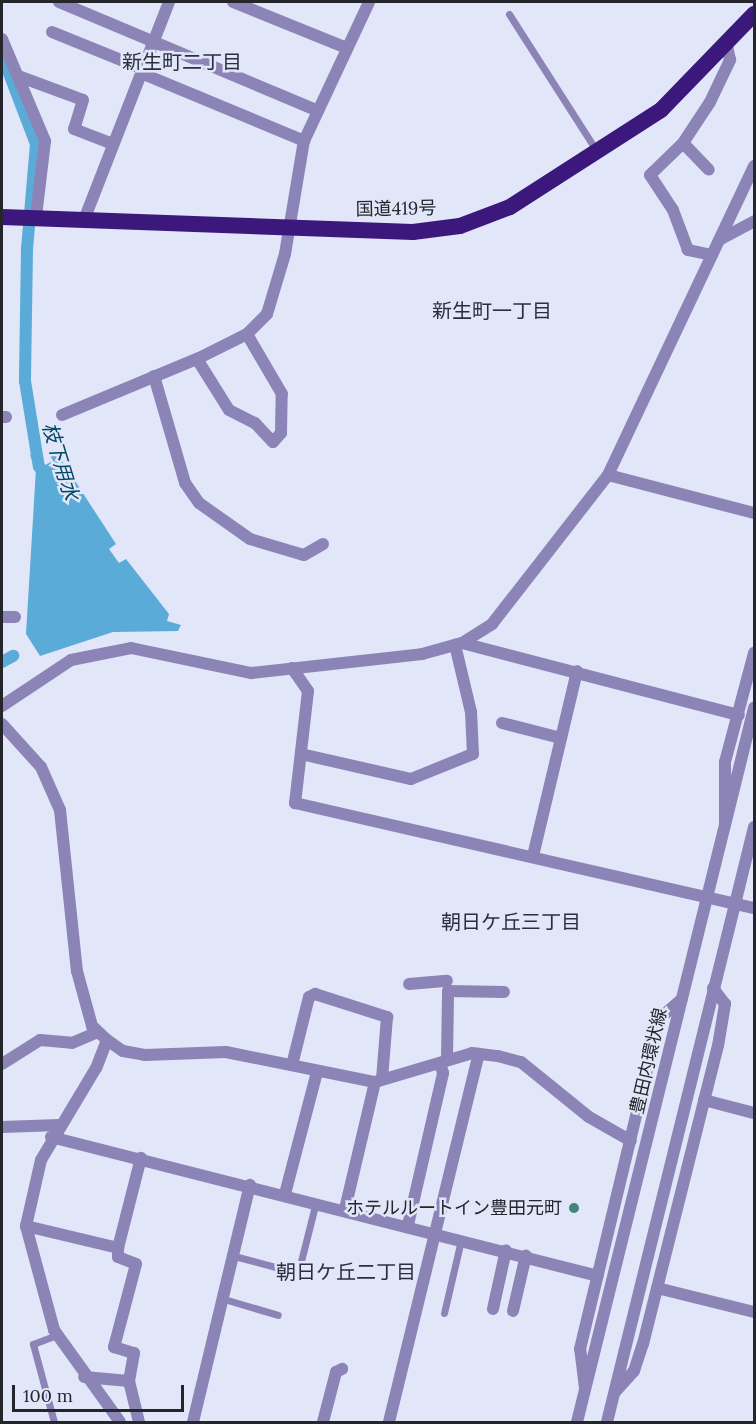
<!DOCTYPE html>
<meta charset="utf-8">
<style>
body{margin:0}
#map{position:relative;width:756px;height:1424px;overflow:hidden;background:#e1e6f8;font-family:Lora,"Noto Sans JP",serif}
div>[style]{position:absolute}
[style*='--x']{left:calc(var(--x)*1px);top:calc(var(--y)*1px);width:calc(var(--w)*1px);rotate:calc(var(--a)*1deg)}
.water>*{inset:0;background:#5aabd7}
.canal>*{height:12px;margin:-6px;padding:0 6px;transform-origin:6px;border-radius:6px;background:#5aabd7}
.service>*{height:7px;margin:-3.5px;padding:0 3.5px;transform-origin:3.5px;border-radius:3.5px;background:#8c84b6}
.minor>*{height:12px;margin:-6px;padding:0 6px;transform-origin:6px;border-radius:6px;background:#8c84b6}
.tertiary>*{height:12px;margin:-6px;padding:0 6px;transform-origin:6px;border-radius:6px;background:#8c84b6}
.trunk>*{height:16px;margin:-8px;padding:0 8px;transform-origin:8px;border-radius:8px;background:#3c187c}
.dots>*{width:16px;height:16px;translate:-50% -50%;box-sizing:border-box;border:3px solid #e1e6f8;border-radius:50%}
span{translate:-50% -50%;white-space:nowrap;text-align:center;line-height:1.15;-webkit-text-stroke:5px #e1e6f8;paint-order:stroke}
.street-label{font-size:18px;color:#24262c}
.poi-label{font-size:18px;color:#24262c}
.right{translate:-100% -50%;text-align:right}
.neighbourhood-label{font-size:20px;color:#2b2e3c}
.water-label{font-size:20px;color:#004764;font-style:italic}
.frame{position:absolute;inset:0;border:3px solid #24262c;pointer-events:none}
.scale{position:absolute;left:12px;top:1385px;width:172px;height:27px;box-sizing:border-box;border:3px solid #24262c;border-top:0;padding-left:8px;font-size:18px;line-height:21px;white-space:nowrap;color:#24262c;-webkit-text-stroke:4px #e1e6f8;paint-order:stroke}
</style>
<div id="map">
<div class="water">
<div style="clip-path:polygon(38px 451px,45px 465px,53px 461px,49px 453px,60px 458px,116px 544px,109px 549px,119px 563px,126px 559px,169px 614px,167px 621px,181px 625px,178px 631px,113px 632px,40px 656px,26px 634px,36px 469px,30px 455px)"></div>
</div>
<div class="canal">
<div style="--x:2;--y:55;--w:95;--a:69.1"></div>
<div style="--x:36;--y:144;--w:105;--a:94.9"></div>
<div style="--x:27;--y:249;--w:132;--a:90.9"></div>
<div style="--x:25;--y:381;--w:87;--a:80.8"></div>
<div style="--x:2;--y:662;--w:13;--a:-29"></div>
</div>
<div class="service">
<div style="--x:509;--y:14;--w:161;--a:57.4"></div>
<div style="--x:234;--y:1256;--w:66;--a:14.9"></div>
<div style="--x:298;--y:1273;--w:73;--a:-75.8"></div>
<div style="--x:224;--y:1299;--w:56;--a:16.5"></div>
<div style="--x:444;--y:1313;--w:75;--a:-76.9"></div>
<div style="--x:54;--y:1422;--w:81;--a:-105.1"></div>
<div style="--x:33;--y:1344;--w:26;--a:-21"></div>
</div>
<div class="minor">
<div style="--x:59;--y:2;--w:281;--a:22.8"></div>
<div style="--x:233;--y:2;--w:123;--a:22"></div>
<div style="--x:52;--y:32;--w:98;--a:22.1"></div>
<div style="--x:2;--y:39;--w:111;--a:67.1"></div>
<div style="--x:45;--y:141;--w:77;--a:96.8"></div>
<div style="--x:141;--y:73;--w:177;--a:22.6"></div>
<div style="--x:18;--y:76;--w:69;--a:20.3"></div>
<div style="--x:83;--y:100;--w:30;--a:107"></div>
<div style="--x:74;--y:129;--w:42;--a:21"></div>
<div style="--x:683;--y:143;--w:37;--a:46"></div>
<div style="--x:84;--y:220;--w:234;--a:-68.7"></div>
<div style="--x:719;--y:240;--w:40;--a:-28"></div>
<div style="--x:712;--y:255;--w:25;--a:-168"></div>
<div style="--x:688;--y:250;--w:43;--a:-110.6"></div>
<div style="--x:673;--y:210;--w:42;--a:-123.3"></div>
<div style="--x:650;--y:175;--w:46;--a:-44.1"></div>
<div style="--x:683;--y:143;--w:49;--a:-56.6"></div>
<div style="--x:710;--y:102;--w:47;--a:-64.5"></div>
<div style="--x:730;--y:60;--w:14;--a:-102"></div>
<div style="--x:197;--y:359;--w:60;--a:57.9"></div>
<div style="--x:229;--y:410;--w:29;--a:27"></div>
<div style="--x:255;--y:423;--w:26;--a:47"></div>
<div style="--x:273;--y:442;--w:12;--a:-48"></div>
<div style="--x:281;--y:433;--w:39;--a:-89"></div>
<div style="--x:282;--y:394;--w:69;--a:-120.3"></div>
<div style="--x:154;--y:376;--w:111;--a:73.8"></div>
<div style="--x:185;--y:483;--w:24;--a:55"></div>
<div style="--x:199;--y:503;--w:62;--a:35.2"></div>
<div style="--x:250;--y:539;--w:56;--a:16.5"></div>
<div style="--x:304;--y:555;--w:22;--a:-30"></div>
<div style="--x:62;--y:415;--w:148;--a:-22.6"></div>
<div style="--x:199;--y:358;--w:54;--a:-26.6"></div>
<div style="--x:247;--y:334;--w:28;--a:-45"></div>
<div style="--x:267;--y:314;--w:63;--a:-73.3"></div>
<div style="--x:285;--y:254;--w:115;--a:-80.5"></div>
<div style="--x:304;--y:141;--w:153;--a:-64.9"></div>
<div style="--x:2;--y:417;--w:4;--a:0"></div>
<div style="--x:608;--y:475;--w:151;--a:14.6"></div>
<div style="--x:2;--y:617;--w:13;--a:0"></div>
<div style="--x:462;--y:643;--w:286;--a:14.6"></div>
<div style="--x:292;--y:668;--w:28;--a:55"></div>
<div style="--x:308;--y:691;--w:113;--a:96.6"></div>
<div style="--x:295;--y:803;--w:471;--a:12.9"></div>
<div style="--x:2;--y:706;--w:83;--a:-33.7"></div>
<div style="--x:71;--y:660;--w:61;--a:-11.3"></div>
<div style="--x:131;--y:648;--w:123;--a:11.8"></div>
<div style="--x:251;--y:673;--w:172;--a:-6.3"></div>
<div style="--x:422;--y:654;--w:41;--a:-15.4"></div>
<div style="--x:462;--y:643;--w:36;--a:-32"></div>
<div style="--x:492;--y:624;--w:189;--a:-52.1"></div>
<div style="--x:608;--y:475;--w:342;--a:-64.7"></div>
<div style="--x:502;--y:723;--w:61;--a:14.3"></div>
<div style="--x:2;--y:724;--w:58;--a:47.8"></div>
<div style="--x:41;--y:767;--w:47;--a:66.2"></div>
<div style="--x:60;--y:810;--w:162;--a:84"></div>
<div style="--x:77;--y:971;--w:57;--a:74.7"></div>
<div style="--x:92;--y:1026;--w:21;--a:43"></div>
<div style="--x:107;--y:1040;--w:30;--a:111"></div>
<div style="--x:96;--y:1068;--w:107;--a:120.9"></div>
<div style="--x:41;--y:1160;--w:68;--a:102.8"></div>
<div style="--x:26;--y:1226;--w:108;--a:74.9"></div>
<div style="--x:54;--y:1330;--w:113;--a:54.3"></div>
<div style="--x:301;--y:754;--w:113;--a:12.8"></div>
<div style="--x:411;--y:779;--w:67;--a:-22"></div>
<div style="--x:473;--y:754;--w:42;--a:-92.7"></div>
<div style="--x:471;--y:712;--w:69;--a:-103.4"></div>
<div style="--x:725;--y:822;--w:60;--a:-90"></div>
<div style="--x:725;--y:762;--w:113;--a:-75.1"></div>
<div style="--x:533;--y:856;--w:190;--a:-76.6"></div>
<div style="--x:409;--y:984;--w:38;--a:-5"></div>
<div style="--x:447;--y:1058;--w:67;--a:-89.1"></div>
<div style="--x:448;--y:991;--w:56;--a:1"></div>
<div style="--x:2;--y:1064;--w:45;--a:-32.3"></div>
<div style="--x:40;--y:1040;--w:32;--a:5"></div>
<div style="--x:72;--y:1043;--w:28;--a:-23"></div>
<div style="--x:292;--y:1065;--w:70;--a:-76"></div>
<div style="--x:309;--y:997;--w:7;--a:-27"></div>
<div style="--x:315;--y:994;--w:76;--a:17.7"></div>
<div style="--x:387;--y:1017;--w:62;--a:94.6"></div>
<div style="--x:704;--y:1100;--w:52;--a:14.6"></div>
<div style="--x:2;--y:1127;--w:57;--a:-2"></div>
<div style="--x:51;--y:1137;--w:564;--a:14.26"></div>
<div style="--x:285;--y:1194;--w:126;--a:-75.3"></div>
<div style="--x:345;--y:1209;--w:130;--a:-76.7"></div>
<div style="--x:408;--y:1225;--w:156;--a:-77"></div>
<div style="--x:443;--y:1073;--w:10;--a:-107"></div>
<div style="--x:26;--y:1226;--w:95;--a:13.4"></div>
<div style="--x:118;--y:1248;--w:9;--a:90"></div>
<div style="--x:118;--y:1257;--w:19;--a:21"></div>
<div style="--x:136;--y:1264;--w:86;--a:104.8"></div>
<div style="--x:114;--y:1347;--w:21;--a:17"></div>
<div style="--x:134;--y:1353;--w:28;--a:100"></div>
<div style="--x:129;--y:1381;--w:45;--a:-174.9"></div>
<div style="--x:118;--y:1248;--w:93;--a:-75.7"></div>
<div style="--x:657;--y:1288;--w:100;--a:13.9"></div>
<div style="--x:493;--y:1309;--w:60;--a:-77.6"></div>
<div style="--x:513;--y:1311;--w:57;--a:-76.9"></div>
<div style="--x:129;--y:1381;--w:42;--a:76.3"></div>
<div style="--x:585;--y:1388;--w:39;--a:-97"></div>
<div style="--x:580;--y:1349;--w:339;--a:-76.5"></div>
<div style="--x:659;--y:1019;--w:30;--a:-41"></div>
<div style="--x:615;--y:1392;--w:28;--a:-48"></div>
<div style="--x:634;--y:1371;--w:28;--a:-72"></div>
<div style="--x:643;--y:1344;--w:307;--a:-75.9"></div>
<div style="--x:718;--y:1046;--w:43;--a:-80.5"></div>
<div style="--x:725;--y:1004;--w:20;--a:-127"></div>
<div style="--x:193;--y:1422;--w:244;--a:-76.5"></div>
<div style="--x:323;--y:1422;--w:52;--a:-75.4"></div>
<div style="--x:336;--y:1372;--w:7;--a:-27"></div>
<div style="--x:389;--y:1422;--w:379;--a:-76.3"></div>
</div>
<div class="tertiary">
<div style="--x:107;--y:1040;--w:19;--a:35"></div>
<div style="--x:123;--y:1051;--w:22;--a:10"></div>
<div style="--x:145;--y:1055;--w:81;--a:-2.1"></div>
<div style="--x:226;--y:1052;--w:152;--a:11.4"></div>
<div style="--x:375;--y:1082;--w:101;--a:-16.6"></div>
<div style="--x:472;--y:1053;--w:26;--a:7"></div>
<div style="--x:498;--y:1056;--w:24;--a:15"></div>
<div style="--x:521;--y:1062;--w:87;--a:39"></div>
<div style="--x:589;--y:1117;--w:48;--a:29.7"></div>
<div style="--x:577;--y:1422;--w:736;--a:-76.08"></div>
<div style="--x:607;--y:1422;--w:613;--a:-76.12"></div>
</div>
<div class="trunk">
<div style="--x:2;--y:217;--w:411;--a:2.1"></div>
<div style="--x:413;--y:232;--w:47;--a:-7.3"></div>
<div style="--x:460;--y:226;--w:53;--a:-20.8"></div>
<div style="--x:510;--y:207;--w:179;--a:-32.7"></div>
<div style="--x:661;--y:110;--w:134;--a:-45.9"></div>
</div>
<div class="dots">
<div style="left:574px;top:1208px;background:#438578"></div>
</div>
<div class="street-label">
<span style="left:396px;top:209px;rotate:-1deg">国道419号</span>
<span style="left:649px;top:1061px;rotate:-77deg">豊田内環状線</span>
</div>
<div class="poi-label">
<span class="right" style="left:562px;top:1208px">ホテルルートイン豊田元町</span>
</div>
<div class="neighbourhood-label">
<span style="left:182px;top:61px">新生町二丁目</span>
<span style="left:492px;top:310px">新生町一丁目</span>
<span style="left:511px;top:921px">朝日ケ丘三丁目</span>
<span style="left:346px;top:1271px">朝日ケ丘二丁目</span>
</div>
<div class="water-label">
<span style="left:61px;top:461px;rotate:73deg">枝下用水</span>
</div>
<div class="frame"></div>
<div class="scale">100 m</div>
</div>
